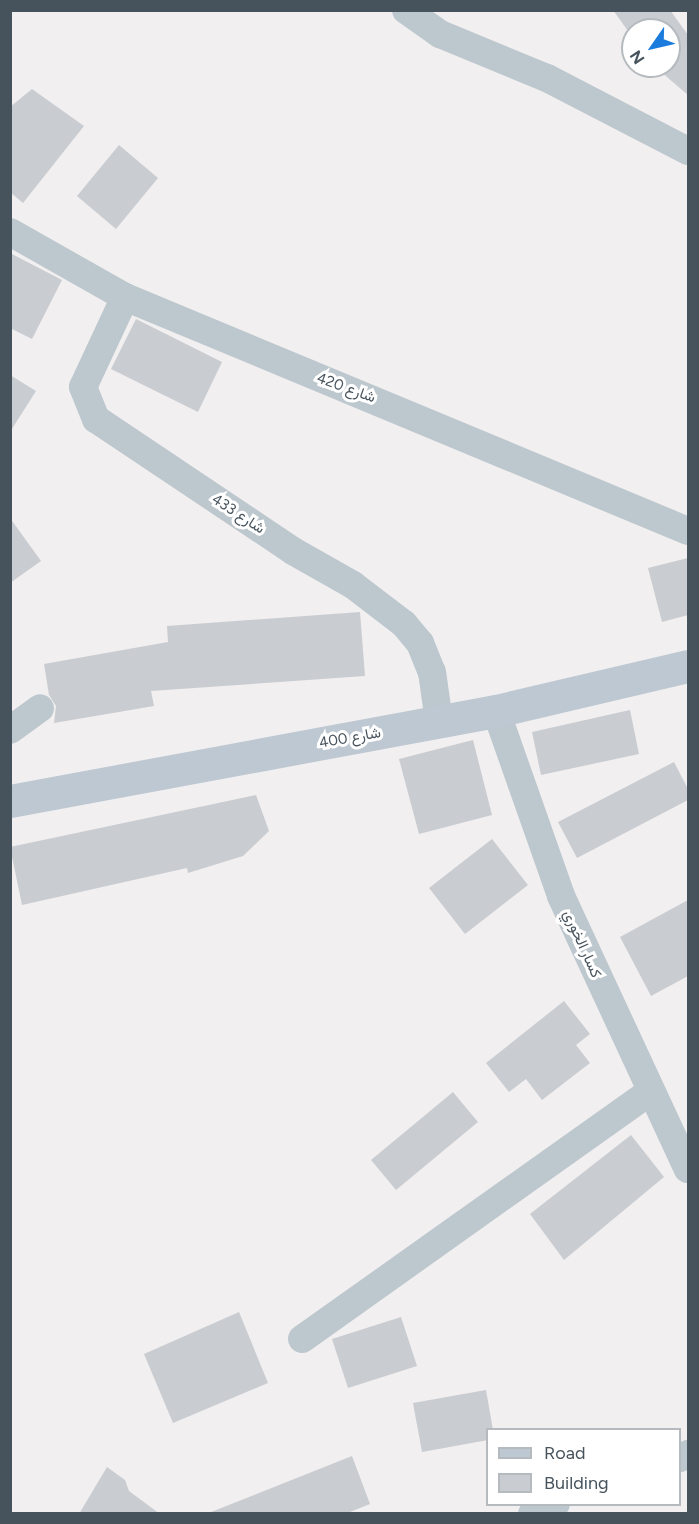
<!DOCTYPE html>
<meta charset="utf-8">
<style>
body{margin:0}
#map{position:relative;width:699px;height:1524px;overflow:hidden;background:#f1efef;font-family:Figtree,Vazirmatn,sans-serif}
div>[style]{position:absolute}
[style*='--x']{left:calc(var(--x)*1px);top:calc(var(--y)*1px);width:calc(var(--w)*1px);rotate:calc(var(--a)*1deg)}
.building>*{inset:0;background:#c9ccd1}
.minor>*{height:28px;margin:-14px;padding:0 14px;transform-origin:14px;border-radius:14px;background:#bdc7ce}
.secondary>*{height:33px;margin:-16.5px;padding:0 16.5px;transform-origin:16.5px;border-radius:16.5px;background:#bdc8d2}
span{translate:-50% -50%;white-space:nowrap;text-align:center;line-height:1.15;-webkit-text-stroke:6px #fff;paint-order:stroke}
.street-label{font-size:15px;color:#47535c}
.frame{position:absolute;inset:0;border:12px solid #47535c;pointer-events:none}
.legend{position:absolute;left:486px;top:1428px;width:195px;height:78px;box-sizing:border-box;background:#fff;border:2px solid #b5babe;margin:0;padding:8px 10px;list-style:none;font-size:18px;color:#47535c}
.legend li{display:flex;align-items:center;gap:12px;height:30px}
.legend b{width:30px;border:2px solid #b5babe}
.north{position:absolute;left:621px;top:18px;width:60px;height:60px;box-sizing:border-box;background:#fff;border:2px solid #b5babe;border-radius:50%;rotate:236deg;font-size:16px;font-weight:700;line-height:24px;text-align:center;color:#47535c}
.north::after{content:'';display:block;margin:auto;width:21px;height:27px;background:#1c7cde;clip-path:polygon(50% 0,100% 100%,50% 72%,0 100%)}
</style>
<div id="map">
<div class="building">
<div style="clip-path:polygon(613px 10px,670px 10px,688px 35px,688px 95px,654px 66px,669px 66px,669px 30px,633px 30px,633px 38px)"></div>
<div style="clip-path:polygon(32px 89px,84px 126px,23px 203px,10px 192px,10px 107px)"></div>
<div style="clip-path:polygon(119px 145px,158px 178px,116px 229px,77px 196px)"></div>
<div style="clip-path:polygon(10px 253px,62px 280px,32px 339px,10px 328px)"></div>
<div style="clip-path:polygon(136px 319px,222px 362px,198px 412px,111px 369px)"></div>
<div style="clip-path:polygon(10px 375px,36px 391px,10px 432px)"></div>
<div style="clip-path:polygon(10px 518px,41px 561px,10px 583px)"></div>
<div style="clip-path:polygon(688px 558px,688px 615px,662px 622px,648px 568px)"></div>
<div style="clip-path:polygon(360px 612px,365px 676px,151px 691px,154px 706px,54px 723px,56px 706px,49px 695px,44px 664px,168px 642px,167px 626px)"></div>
<div style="clip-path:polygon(630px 710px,639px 754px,541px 775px,532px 732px)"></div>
<div style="clip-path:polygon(473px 740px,492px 815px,419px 834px,399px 759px)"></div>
<div style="clip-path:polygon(674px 762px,688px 789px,688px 800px,577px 858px,558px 822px)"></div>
<div style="clip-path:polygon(256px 795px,269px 831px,243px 856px,188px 873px,187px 868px,22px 905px,10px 847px)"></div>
<div style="clip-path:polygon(492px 839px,528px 885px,465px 934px,429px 888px)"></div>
<div style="clip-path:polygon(688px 900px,688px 976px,651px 996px,620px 937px)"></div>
<div style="clip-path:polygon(564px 1001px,590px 1034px,576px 1045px,590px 1063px,542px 1100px,526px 1079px,509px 1092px,486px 1063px)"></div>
<div style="clip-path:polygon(453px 1092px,478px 1122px,396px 1190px,371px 1160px)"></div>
<div style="clip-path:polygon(631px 1135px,664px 1177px,564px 1260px,530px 1214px)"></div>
<div style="clip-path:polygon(239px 1312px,268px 1383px,173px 1423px,144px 1354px)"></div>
<div style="clip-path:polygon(401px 1317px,417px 1366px,348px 1388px,332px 1339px)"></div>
<div style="clip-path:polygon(486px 1390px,493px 1430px,488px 1430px,488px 1440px,422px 1452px,413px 1403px)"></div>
<div style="clip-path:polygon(352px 1456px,370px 1504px,345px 1514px,206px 1514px)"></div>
<div style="clip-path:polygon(107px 1467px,125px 1480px,129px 1491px,160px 1514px,79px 1514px)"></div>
</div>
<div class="minor">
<div style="--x:406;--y:10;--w:42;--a:35.2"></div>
<div style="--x:440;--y:34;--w:116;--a:22.4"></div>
<div style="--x:547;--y:78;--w:159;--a:27.4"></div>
<div style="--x:10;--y:232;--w:132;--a:29.5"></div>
<div style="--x:125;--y:297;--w:610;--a:22.57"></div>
<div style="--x:125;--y:297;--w:99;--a:115"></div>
<div style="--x:83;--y:387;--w:35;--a:68"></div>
<div style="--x:96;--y:419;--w:237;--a:33.8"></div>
<div style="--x:293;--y:551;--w:69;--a:29.5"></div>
<div style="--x:353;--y:585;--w:64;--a:37.4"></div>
<div style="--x:404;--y:624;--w:25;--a:50"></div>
<div style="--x:420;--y:643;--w:31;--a:68"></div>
<div style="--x:432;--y:672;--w:49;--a:81.9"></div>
<div style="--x:496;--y:711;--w:196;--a:70.6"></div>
<div style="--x:561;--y:896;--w:301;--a:65.1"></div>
<div style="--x:10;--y:730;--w:37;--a:-36"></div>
<div style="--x:302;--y:1339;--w:428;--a:-35.4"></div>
<div style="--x:680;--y:1458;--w:9;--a:-27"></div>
<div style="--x:532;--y:1514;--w:26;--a:-23"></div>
</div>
<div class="secondary">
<div style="--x:10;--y:801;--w:494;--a:-10.5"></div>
<div style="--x:496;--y:711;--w:197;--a:-13.2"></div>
</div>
<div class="street-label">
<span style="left:346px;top:388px;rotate:20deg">شارع 420</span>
<span style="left:238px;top:514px;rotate:33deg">شارع 433</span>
<span style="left:350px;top:738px;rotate:-10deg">شارع 400</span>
<span style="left:582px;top:944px;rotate:66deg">كسار الخوري</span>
</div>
<div class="frame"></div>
<ul class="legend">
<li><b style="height:8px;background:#bdc8d2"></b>Road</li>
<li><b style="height:16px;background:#c9ccd1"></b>Building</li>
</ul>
<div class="north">N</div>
</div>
